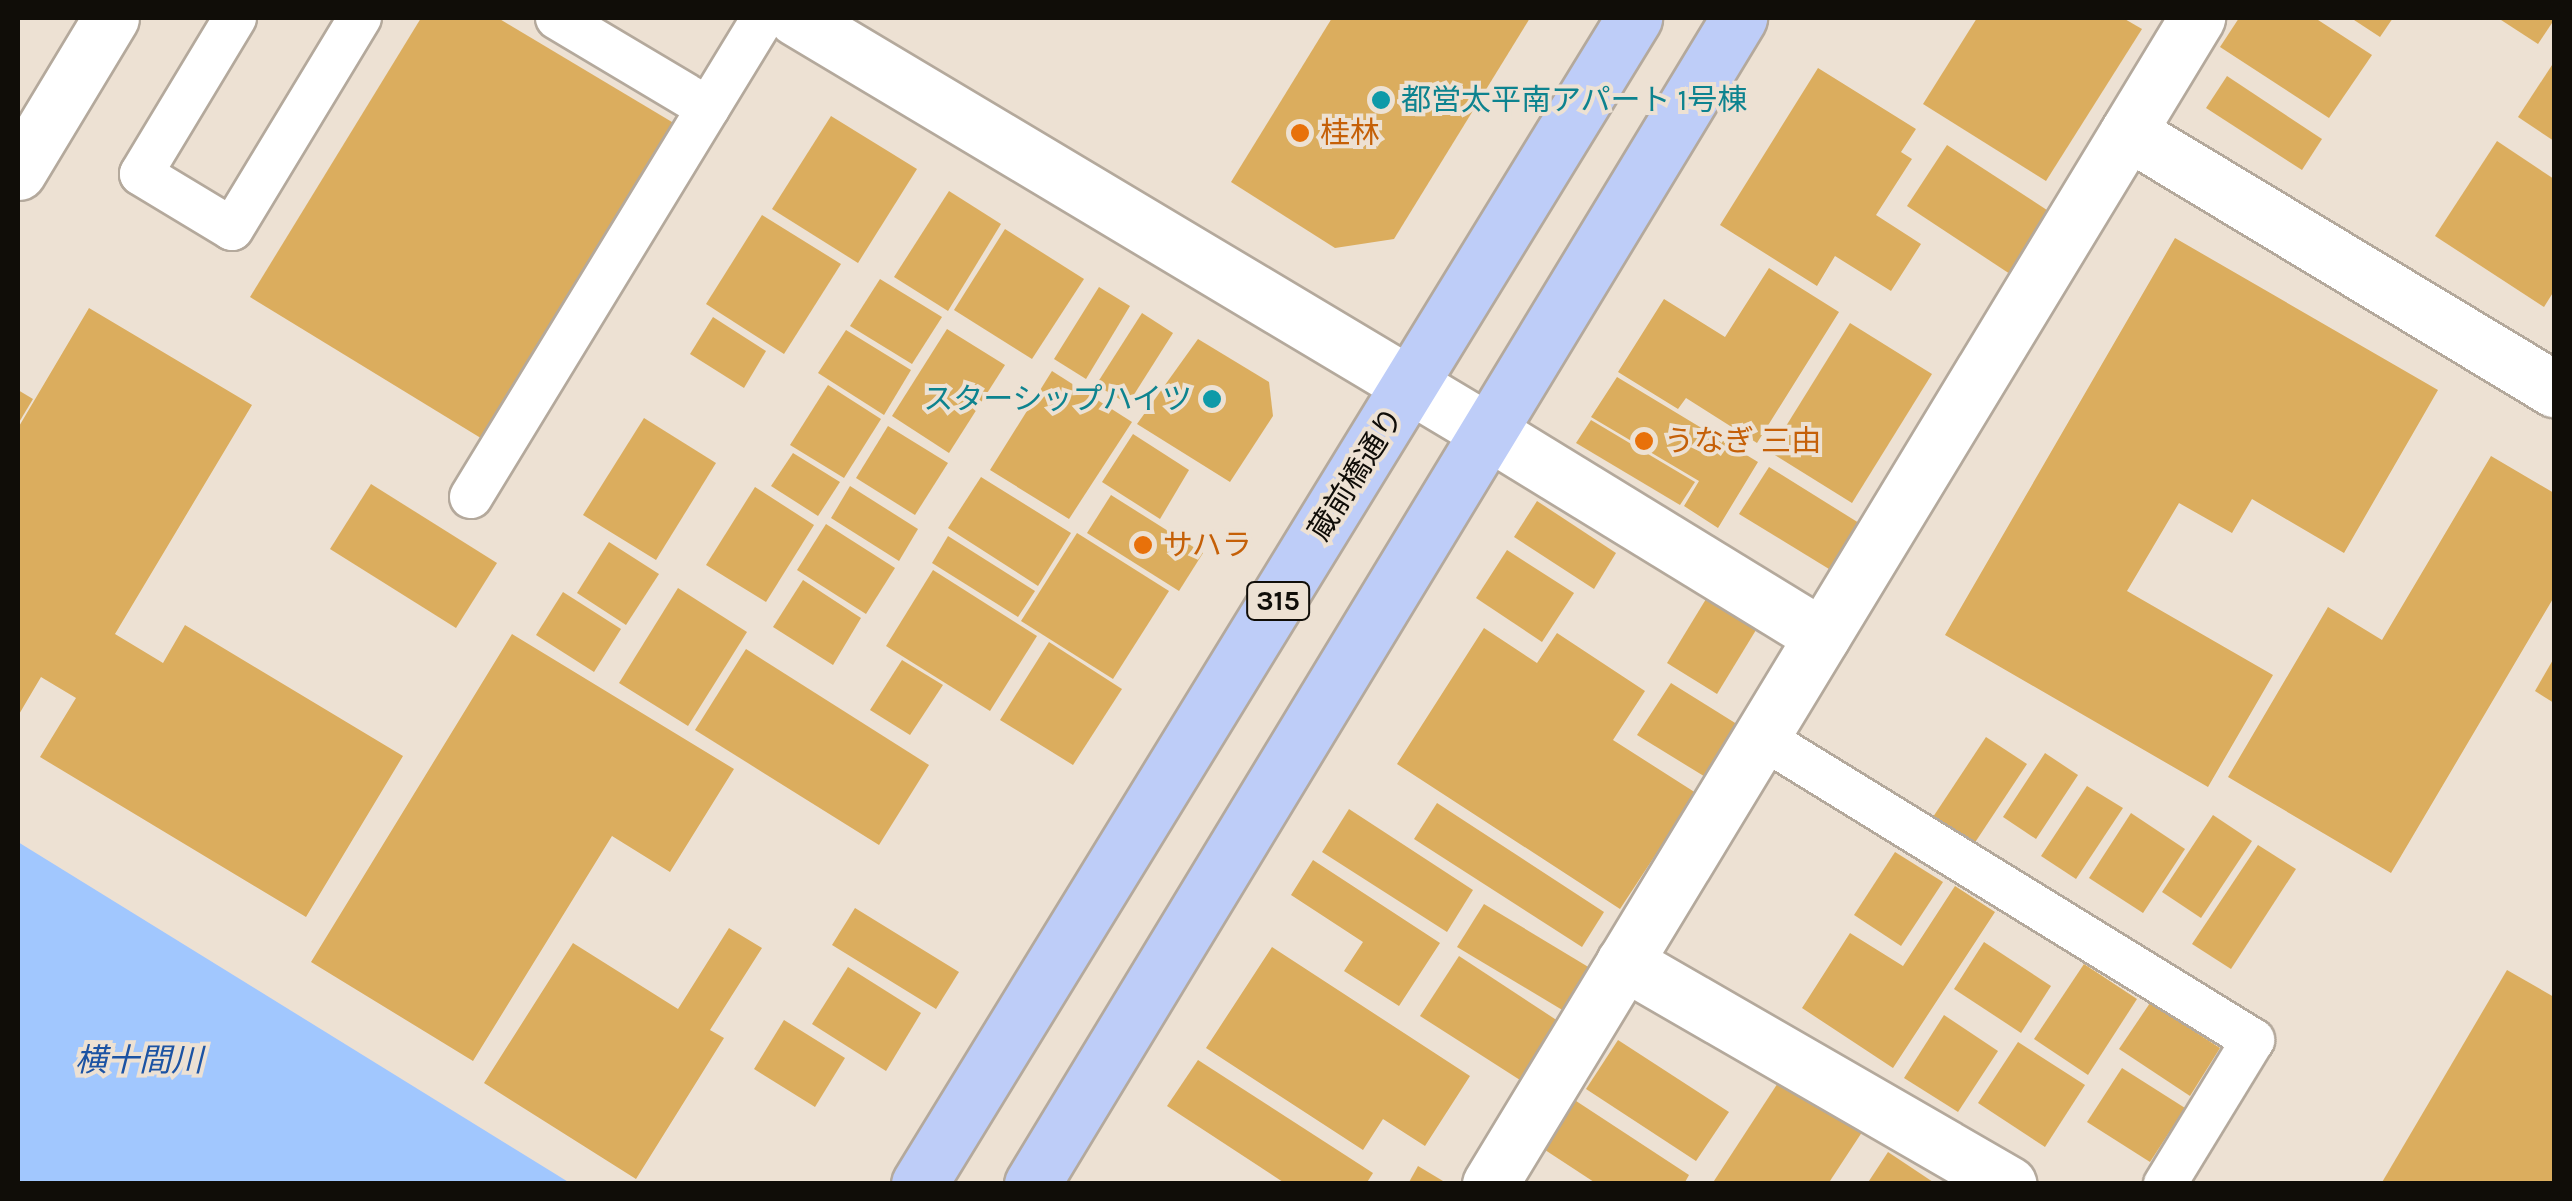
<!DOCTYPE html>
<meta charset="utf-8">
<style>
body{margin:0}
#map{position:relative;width:2572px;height:1201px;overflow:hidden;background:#ede1d3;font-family:Karla,"Noto Sans JP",sans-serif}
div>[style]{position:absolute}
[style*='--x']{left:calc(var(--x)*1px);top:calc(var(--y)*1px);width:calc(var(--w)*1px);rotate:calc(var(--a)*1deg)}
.water>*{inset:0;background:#a1c7fe}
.building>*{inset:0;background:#dbad5e}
.roads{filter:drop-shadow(2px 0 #b4a99c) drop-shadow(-2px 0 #b4a99c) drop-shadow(0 2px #b4a99c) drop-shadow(0 -2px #b4a99c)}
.service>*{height:42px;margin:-21px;padding:0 21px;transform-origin:21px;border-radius:21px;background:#fff}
.minor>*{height:55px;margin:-27.5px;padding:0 27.5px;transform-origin:27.5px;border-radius:27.5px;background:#fff}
.tertiary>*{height:55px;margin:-27.5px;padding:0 27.5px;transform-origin:27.5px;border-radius:27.5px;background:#fff}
.primary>*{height:55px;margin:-27.5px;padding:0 27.5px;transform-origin:27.5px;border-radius:27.5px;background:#becdf8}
.dots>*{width:28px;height:28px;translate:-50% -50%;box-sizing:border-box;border:5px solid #ede1d3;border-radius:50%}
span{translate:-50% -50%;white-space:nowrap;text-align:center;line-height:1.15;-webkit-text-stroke:8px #ede1d3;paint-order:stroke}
.shield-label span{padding:2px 8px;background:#ede1d3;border:2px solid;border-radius:8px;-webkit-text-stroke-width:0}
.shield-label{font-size:28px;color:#100d08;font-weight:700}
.culture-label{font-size:30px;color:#0d838f}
.left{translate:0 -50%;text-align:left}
.right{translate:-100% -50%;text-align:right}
.food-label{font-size:30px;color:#c56008}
.street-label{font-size:30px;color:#100d08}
.water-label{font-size:32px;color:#1c53a3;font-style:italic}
.frame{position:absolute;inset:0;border:20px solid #100d08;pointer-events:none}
</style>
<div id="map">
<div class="water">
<div style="clip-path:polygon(18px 842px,570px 1183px,18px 1183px)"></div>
</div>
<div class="building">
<div style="clip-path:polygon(421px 18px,498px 18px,677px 125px,484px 440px,250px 297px)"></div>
<div style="clip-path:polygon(1332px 18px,1530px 18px,1394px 239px,1335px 248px,1231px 182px)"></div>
<div style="clip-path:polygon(1977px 18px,2123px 18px,2142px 29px,2046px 181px,1923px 104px)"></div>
<div style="clip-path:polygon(2239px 18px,2315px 18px,2372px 55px,2329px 118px,2220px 47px)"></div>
<div style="clip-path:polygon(2351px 18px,2393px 18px,2380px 37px)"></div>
<div style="clip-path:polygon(2498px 18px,2554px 18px,2554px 20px,2538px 44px)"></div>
<div style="clip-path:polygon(2554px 62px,2554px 141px,2518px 117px)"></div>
<div style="clip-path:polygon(1818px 68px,1916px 129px,1901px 152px,1912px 159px,1876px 215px,1921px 244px,1891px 291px,1835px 256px,1817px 286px,1720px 225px)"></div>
<div style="clip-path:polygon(2227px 76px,2322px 139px,2302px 170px,2206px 108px)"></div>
<div style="clip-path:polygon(831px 116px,917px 169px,858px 263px,772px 209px)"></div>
<div style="clip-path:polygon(2497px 141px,2554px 179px,2554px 291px,2544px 307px,2435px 236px)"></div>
<div style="clip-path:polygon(1947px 145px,2050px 212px,2010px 274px,1907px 206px)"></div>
<div style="clip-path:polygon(949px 191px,1001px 224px,948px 311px,894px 277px)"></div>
<div style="clip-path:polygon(762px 215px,841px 264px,784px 354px,706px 304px)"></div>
<div style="clip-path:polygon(1005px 229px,1084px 279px,1032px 359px,954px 310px)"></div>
<div style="clip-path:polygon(2175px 238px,2438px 390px,2344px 553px,2252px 499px,2232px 533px,2179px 503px,2127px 591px,2273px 675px,2208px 787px,1945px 635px)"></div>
<div style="clip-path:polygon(1769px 268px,1839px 312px,1757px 443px,1686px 398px,1678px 409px,1618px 372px,1664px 299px,1725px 337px)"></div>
<div style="clip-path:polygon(880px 279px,942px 317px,912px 364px,850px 326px)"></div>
<div style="clip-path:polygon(1099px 287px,1130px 306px,1086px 379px,1054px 359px)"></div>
<div style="clip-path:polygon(89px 308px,252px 405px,115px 634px,163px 663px,185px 625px,403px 756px,306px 917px,40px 757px,76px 698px,41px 677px,18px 716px,18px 428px)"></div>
<div style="clip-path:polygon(1142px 313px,1173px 333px,1128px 404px,1096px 385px)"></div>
<div style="clip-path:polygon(713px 317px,766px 351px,744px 388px,690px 354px)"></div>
<div style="clip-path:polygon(1850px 323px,1932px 374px,1852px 503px,1770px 452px)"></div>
<div style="clip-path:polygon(947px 329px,1005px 365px,949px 453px,892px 416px)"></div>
<div style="clip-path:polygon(846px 330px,911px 370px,884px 415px,818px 373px)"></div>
<div style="clip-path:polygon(1198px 339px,1269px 382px,1273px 416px,1230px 482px,1137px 424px)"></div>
<div style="clip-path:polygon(1052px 371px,1132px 422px,1069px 519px,990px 470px)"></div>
<div style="clip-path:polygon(1617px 377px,1758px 462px,1718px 528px,1684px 506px,1699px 481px,1591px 417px)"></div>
<div style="clip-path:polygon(828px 385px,881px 419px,844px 478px,790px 445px)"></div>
<div style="clip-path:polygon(18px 390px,33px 399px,18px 424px)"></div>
<div style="clip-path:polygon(644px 418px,716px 463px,656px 560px,583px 515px)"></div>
<div style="clip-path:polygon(1591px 420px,1695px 482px,1680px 505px,1576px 443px)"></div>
<div style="clip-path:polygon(888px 426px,948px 463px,915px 515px,856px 478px)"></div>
<div style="clip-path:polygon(1133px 434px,1189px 470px,1160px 519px,1102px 482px)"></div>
<div style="clip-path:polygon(793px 453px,840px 482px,818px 516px,771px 486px)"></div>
<div style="clip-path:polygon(2491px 456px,2554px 493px,2554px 597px,2391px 873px,2228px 777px,2328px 607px,2382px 640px)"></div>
<div style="clip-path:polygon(1769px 467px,1859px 523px,1829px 569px,1739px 514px)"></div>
<div style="clip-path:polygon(981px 477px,1071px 533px,1038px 586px,948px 528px)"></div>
<div style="clip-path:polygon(371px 484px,497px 563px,456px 628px,330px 549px)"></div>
<div style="clip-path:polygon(850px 486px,918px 529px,899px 561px,831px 518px)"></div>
<div style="clip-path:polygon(755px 487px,814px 525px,766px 602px,706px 565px)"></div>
<div style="clip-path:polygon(1111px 495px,1203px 553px,1179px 591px,1087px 533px)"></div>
<div style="clip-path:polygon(1537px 501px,1616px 553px,1594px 589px,1514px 537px)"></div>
<div style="clip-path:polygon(826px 524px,895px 568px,866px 614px,797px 570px)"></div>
<div style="clip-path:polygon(1077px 533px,1169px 591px,1113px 679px,1021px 621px)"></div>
<div style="clip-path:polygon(948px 536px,1035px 591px,1018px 617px,932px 563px)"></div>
<div style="clip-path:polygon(609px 542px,659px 574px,626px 625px,577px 593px)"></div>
<div style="clip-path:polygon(1507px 550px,1574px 593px,1542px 642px,1476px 598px)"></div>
<div style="clip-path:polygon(933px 570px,1037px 636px,990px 711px,886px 646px)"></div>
<div style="clip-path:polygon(803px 580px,861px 618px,833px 665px,773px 627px)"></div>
<div style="clip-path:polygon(678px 588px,747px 632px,688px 726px,619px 683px)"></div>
<div style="clip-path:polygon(563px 592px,621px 629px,594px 672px,536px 635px)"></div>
<div style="clip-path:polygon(1706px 599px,1756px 630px,1717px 694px,1667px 663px)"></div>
<div style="clip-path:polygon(1484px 628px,1537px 663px,1557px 633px,1645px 691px,1613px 740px,1696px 793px,1620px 909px,1397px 764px)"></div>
<div style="clip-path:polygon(512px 634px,734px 769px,670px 872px,612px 836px,473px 1061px,311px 962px)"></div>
<div style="clip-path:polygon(1049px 642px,1122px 689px,1073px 765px,1000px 720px)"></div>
<div style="clip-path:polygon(746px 649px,929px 765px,879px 845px,695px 730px)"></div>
<div style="clip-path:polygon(2554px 658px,2554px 703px,2535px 691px)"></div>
<div style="clip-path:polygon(902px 660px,943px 685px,910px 735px,870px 710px)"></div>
<div style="clip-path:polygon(1671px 683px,1740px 726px,1707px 778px,1637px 735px)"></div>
<div style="clip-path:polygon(1986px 737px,2027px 764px,1974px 844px,1933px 817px)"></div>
<div style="clip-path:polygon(2045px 753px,2078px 775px,2036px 839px,2003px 817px)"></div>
<div style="clip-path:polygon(2087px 786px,2123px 808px,2076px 879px,2041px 856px)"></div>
<div style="clip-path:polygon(1437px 803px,1604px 912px,1582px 947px,1414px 839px)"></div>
<div style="clip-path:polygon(1349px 809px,1473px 890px,1447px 932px,1322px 852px)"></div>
<div style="clip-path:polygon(2131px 813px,2185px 849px,2143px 913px,2089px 878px)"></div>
<div style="clip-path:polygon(2213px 815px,2252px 841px,2201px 918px,2162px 892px)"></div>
<div style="clip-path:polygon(2258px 845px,2296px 869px,2231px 969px,2192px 944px)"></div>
<div style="clip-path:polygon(1895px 852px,1943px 882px,1901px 946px,1854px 915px)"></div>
<div style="clip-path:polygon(1313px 860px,1440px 943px,1399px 1006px,1344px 971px,1363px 942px,1291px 895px)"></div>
<div style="clip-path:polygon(1955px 886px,1995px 912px,1893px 1068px,1802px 1008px,1850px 933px,1903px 966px)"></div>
<div style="clip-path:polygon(1484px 904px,1595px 971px,1569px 1014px,1457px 947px)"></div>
<div style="clip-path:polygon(855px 908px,959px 972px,936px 1009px,832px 945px)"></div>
<div style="clip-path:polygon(729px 928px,762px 948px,710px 1030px,724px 1038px,636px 1179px,484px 1083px,573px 943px,678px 1009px)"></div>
<div style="clip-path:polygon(1984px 942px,2051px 986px,2021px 1033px,1954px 989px)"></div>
<div style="clip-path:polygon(1272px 947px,1470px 1076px,1425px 1146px,1383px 1119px,1363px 1150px,1206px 1048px)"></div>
<div style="clip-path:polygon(1459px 956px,1558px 1021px,1520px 1080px,1420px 1016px)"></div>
<div style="clip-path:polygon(2084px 964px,2137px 999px,2088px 1075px,2034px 1039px)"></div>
<div style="clip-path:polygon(848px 967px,921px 1013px,886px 1071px,812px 1024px)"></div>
<div style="clip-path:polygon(2507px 970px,2554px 997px,2554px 1184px,2381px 1184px)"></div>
<div style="clip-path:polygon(2150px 1003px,2220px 1048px,2190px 1096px,2119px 1049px)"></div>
<div style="clip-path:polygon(1944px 1015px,1998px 1051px,1958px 1112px,1904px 1078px)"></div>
<div style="clip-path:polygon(784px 1020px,845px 1058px,815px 1107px,754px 1069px)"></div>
<div style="clip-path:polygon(1618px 1040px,1729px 1112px,1696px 1161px,1586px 1089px)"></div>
<div style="clip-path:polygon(2018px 1042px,2085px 1085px,2045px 1147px,1978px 1103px)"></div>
<div style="clip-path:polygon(1198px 1060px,1373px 1173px,1366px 1184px,1286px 1184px,1167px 1106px)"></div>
<div style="clip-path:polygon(2122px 1068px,2185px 1108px,2150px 1162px,2087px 1122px)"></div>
<div style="clip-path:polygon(1787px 1069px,1868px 1123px,1828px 1184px,1712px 1184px)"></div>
<div style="clip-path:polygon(1570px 1097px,1689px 1175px,1684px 1184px,1597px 1184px,1539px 1146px)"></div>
<div style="clip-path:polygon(1888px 1152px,1936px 1184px,1867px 1184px)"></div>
<div style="clip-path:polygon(1418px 1166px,1448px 1184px,1408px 1184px)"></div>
</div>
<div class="roads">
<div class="service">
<div style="--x:235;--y:18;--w:182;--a:121.1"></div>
<div style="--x:141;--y:174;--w:106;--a:31.1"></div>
<div style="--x:232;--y:229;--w:247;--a:-58.8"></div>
<div style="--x:557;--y:18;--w:176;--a:30.8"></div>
<div style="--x:471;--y:497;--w:561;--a:-58.63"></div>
<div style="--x:1761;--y:737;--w:578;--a:31.63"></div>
<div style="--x:2253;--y:1040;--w:169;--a:121.4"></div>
</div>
<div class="minor">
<div style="--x:2128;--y:132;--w:498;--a:31.1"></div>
<div style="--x:18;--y:172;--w:180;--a:-58.9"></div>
<div style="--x:1492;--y:434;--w:387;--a:31.5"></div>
<div style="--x:1624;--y:962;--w:444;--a:30"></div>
<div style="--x:1490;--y:1184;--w:1364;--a:-58.77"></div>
</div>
<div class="tertiary">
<div style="--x:796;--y:18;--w:811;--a:30.87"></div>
</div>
<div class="primary">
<div style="--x:919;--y:1184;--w:1368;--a:-58.48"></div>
<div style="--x:1032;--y:1184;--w:1364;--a:-58.77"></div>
</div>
</div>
<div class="dots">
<div style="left:1381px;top:100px;background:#0f9aa8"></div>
<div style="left:1300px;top:133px;background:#e8710a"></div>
<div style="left:1212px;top:399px;background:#0f9aa8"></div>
<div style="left:1644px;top:441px;background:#e8710a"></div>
<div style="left:1143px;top:545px;background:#e8710a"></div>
</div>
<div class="shield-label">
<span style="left:1278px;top:601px">315</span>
</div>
<div class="culture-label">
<span class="left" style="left:1401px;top:100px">都営太平南アパート 1号棟</span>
<span class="right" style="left:1192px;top:399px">スターシップハイツ</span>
</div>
<div class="food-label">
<span class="left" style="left:1320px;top:133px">桂林</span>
<span class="left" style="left:1664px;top:441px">うなぎ 三由</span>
<span class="left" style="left:1163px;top:545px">サハラ</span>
</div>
<div class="street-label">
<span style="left:1356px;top:474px;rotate:-58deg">蔵前橋通り</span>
</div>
<div class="water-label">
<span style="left:139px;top:1061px">横十間川</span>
</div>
<div class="frame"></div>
</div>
